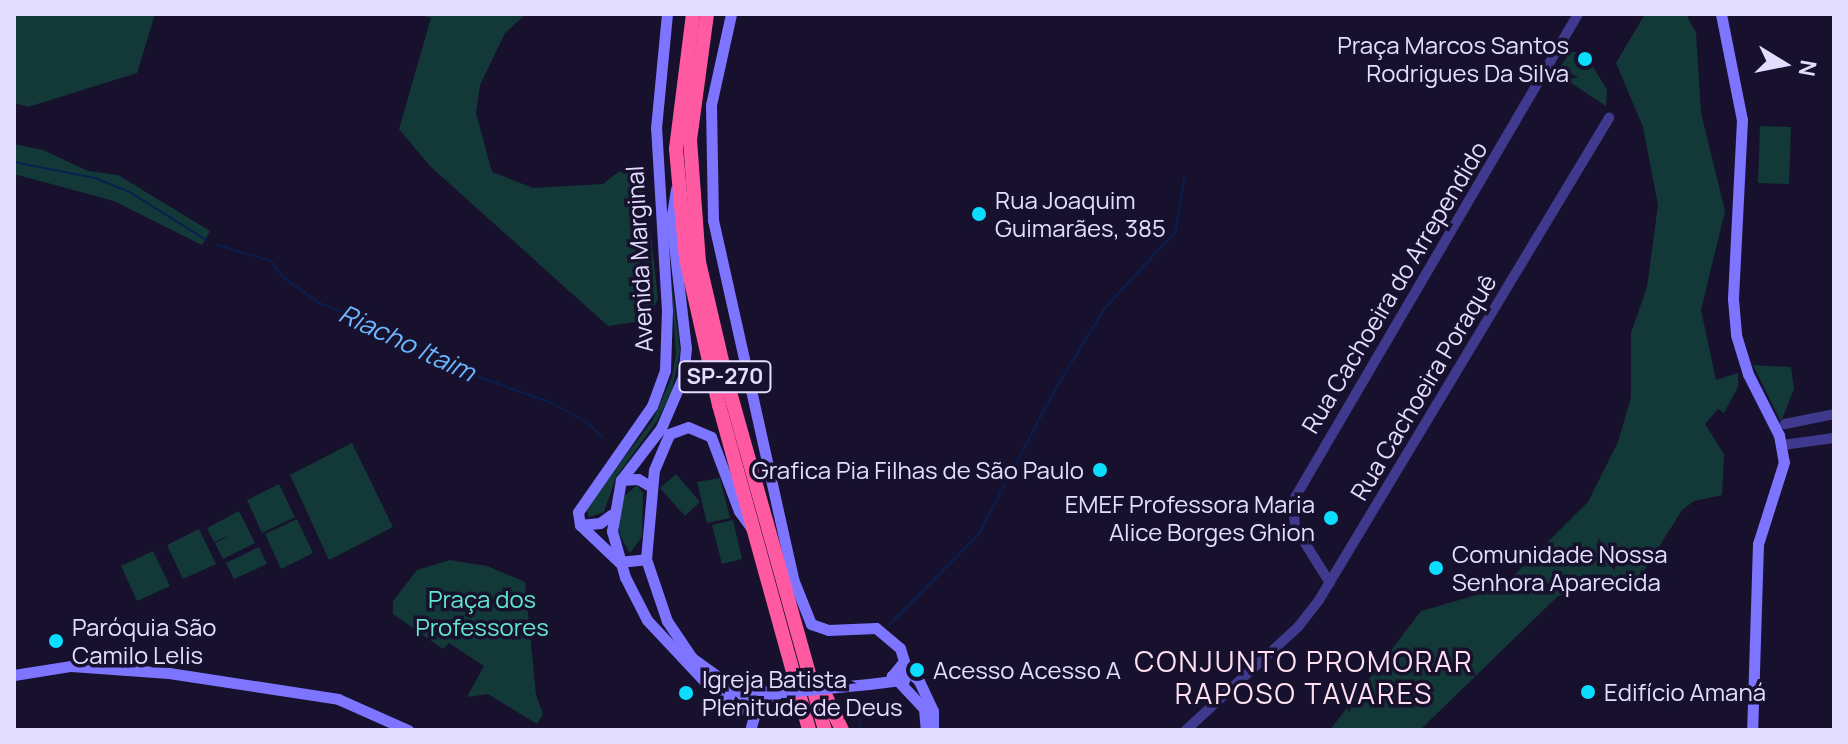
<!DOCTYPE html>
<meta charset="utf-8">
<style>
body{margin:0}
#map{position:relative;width:1848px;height:744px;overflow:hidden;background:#17112e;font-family:Manrope,sans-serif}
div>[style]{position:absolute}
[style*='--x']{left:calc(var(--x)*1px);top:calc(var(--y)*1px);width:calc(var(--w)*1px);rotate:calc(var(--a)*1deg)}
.green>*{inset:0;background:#133838}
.stream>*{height:2px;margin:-1px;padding:0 1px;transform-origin:1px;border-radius:1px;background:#091f4f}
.tertiary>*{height:10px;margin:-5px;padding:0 5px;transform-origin:5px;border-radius:5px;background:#403a8f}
.secondary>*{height:11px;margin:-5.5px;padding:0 5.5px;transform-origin:5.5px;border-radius:5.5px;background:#7d75ff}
.motorway>*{height:14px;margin:-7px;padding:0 7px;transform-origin:7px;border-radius:7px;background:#ff59a2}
.secondary-bridge>*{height:11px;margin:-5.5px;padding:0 5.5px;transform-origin:5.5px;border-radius:5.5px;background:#7d75ff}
.dots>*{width:22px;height:22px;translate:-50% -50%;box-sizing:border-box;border:4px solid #17112e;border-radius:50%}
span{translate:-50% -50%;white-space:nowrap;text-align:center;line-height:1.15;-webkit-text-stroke:7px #17112e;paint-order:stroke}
.shield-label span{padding:2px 6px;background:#17112e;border:2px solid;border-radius:6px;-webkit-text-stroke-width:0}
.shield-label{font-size:22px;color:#e3deff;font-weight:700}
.poi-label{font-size:24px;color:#e3deff}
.right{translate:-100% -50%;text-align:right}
.left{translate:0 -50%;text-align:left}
.street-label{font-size:24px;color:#e3deff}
.park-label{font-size:24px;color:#62e7cb}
.water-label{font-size:26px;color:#6cb5ff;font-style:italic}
.quarter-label{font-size:28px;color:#ffe0f2;letter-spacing:2px}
.frame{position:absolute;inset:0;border:16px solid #e3deff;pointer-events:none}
.north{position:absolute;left:1744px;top:24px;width:80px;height:80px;-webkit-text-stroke:6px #17112e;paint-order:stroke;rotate:100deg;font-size:22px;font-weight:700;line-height:32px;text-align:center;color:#e3deff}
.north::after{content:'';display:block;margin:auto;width:28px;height:36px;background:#e3deff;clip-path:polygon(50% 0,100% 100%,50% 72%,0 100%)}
</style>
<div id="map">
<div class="green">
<div style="clip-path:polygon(14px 14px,155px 14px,137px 73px,28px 107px,14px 103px)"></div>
<div style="clip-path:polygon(417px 14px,526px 14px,505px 33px,480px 85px,476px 113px,492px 172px,533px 188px,603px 184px,618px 172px,644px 171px,658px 299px,648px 320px,608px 326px,430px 166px,399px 129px,431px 18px)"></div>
<div style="clip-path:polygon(1645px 14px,1686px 14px,1696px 33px,1701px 113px,1725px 211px,1701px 310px,1716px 380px,1738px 373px,1738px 387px,1724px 413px,1718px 409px,1705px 424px,1724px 454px,1722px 495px,1694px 501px,1682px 510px,1641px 576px,1558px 596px,1420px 730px,1330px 730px,1421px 611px,1501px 588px,1588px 502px,1618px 442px,1631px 397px,1631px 333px,1647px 287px,1658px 205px,1643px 127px,1616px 63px)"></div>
<div style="clip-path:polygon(1570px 52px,1582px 52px,1588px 58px,1607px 90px,1606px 106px,1556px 73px)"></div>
<div style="clip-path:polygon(1760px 126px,1791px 127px,1789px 184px,1758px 183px)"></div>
<div style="clip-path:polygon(14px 144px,43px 150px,88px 171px,118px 175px,210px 231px,202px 245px,114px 201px,14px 174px)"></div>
<div style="clip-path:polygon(670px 269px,680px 351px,672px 391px,657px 421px,616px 477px,604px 512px,589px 517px,586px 508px,652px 421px,672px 377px,676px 354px)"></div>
<div style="clip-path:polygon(1753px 365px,1791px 367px,1794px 389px,1781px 422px)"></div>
<div style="clip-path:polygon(352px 443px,393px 527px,329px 560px,290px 475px)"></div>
<div style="clip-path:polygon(676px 474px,700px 502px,685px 516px,660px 488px)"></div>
<div style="clip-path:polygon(720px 478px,730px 518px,707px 523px,697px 482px)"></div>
<div style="clip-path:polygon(279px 484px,295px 517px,262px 533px,247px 500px)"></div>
<div style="clip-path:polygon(637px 485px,643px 493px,642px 537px,630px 553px,620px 536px,618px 519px,623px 497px)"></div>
<div style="clip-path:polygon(239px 511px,255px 543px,223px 559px,215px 543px,233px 534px,214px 542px,207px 528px)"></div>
<div style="clip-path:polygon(297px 519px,313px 553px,281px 569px,265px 534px)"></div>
<div style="clip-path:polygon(733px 520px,742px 559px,722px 564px,712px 525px)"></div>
<div style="clip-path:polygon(199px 529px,216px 564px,183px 579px,167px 545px)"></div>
<div style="clip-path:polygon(259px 547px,267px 564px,234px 579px,226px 563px)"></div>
<div style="clip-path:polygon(153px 551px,170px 586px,137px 601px,121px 566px)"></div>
<div style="clip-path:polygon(450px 560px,487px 566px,525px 582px,536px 695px,543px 714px,537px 724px,488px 694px,467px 697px,484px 666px,449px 643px,443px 649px,393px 614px,393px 601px,417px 570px)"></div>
</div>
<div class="stream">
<div style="--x:14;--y:162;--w:83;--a:11.2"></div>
<div style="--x:95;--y:178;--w:35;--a:22"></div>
<div style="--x:128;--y:191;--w:92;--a:32.1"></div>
<div style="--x:217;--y:245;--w:56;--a:16.5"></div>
<div style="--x:271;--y:261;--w:20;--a:53"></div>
<div style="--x:283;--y:277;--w:44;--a:35.8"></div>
<div style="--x:319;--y:303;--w:73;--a:19.9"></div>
<div style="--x:388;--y:328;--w:92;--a:29.4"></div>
<div style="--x:468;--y:373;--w:89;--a:19.7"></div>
<div style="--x:552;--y:403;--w:41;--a:29.1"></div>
<div style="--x:588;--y:423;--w:20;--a:45"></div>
<div style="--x:889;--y:625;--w:128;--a:-45.3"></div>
<div style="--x:979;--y:534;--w:159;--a:-62.3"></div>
<div style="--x:1053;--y:393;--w:98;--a:-58.7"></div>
<div style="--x:1104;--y:309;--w:106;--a:-47.3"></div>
<div style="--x:1176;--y:231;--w:54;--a:-81.4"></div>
<div style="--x:857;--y:708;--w:22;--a:80"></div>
</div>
<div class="tertiary">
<div style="--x:1785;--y:424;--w:50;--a:-11.5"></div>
<div style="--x:1783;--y:445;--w:51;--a:-7.8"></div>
<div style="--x:1330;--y:583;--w:66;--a:-122"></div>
<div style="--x:1295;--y:527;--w:26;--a:-94"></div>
<div style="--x:1293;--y:501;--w:564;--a:-59.66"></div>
<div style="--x:1186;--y:730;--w:152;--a:-42.6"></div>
<div style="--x:1298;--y:627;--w:34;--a:-52"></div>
<div style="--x:1319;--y:600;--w:563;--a:-58.97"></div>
</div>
<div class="secondary">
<div style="--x:731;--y:14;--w:93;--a:102.4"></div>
<div style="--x:711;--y:105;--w:115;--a:89"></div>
<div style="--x:713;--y:220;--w:368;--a:77.4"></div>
<div style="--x:793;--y:579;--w:48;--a:68.2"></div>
<div style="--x:811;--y:624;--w:18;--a:19"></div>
<div style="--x:828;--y:630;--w:48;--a:-2.4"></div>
<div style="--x:876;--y:628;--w:31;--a:40"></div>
<div style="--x:900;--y:648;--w:21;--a:73"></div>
<div style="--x:1721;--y:14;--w:108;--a:78.8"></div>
<div style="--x:1742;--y:120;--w:179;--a:92.9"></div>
<div style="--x:1733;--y:299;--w:36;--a:85"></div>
<div style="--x:1736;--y:335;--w:41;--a:72.9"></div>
<div style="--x:1748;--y:374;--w:68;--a:63.1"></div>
<div style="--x:1779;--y:435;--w:27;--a:80"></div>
<div style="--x:1784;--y:462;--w:86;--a:107.6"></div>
<div style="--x:1758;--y:544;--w:186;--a:91.8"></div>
<div style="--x:676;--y:189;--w:30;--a:99"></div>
<div style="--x:671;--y:219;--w:130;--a:83.4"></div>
<div style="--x:686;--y:348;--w:29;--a:96"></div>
<div style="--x:683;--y:377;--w:56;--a:113.3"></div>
<div style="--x:661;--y:428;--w:66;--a:127.6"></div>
<div style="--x:621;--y:480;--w:52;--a:100"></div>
<div style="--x:612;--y:531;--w:48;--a:74.2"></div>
<div style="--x:625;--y:577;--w:48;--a:62.9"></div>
<div style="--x:647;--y:620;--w:112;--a:46.8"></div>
<div style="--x:621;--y:480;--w:17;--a:-3"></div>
<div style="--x:638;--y:479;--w:16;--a:30"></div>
<div style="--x:580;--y:525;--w:20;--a:-6"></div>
<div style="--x:600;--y:523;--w:14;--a:-36"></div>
<div style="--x:619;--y:562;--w:54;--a:-136.5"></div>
<div style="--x:580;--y:525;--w:13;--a:-99"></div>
<div style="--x:578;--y:512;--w:129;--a:-55.1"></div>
<div style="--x:652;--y:406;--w:38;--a:-70"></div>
<div style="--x:665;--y:370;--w:59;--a:-88.1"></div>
<div style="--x:667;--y:311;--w:183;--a:-93.4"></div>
<div style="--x:656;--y:128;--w:115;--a:-84.5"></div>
<div style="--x:619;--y:562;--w:27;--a:-6"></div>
<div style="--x:908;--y:671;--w:12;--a:114"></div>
<div style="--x:903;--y:682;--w:13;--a:-151"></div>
<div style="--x:892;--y:676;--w:14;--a:-51"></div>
<div style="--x:901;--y:665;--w:6;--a:31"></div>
<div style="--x:906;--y:668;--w:18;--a:45"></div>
<div style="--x:919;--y:681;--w:33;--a:65"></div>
<div style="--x:933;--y:711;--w:19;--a:90"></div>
<div style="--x:14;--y:675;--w:58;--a:-9"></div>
<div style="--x:71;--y:666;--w:98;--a:4.1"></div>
<div style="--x:169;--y:673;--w:171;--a:8.7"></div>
<div style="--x:338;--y:699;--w:77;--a:23.9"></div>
<div style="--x:900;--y:683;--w:35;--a:47"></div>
<div style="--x:924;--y:709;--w:21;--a:85"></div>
<div style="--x:869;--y:684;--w:26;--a:-7"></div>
<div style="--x:736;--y:690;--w:47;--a:2.4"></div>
<div style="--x:731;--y:691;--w:15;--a:113"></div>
<div style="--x:725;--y:705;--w:14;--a:25"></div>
<div style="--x:738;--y:711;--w:11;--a:-56"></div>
<div style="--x:744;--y:702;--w:8;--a:-104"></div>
<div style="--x:742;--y:694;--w:62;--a:-144.2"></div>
<div style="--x:692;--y:658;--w:45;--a:-124"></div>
<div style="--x:667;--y:621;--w:65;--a:-108.7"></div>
<div style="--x:646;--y:559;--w:89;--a:-84.9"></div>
<div style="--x:654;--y:470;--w:39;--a:-67"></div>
<div style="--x:669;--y:434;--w:20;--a:-20"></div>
<div style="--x:688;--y:427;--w:25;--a:23"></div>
<div style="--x:711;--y:437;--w:79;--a:69.3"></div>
<div style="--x:739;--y:511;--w:22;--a:54"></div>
<div style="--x:743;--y:705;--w:36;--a:-18"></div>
<div style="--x:751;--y:727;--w:29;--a:-74"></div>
</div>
<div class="motorway">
<div style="--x:693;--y:14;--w:136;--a:97.2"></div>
<div style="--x:676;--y:149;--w:110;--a:84.8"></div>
<div style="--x:686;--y:259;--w:150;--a:77.3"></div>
<div style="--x:719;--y:405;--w:337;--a:74.5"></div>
<div style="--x:707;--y:14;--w:127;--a:97.7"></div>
<div style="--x:690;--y:140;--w:122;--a:85.8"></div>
<div style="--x:699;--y:262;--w:119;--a:76.9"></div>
<div style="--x:726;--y:378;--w:366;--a:74.3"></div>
<div style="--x:820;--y:684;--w:51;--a:64.4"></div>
</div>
<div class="secondary-bridge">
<div style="--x:786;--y:692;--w:83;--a:-5.5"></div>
</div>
<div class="dots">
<div style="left:1585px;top:59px;background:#0addff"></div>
<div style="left:979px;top:214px;background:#0addff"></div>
<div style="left:1100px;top:470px;background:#0addff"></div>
<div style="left:1331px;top:518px;background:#0addff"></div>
<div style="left:1436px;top:568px;background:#0addff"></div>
<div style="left:56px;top:641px;background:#0addff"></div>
<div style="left:917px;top:670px;background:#0addff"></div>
<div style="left:1588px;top:692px;background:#0addff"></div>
<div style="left:686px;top:693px;background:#0addff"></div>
</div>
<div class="shield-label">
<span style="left:725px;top:377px">SP-270</span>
</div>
<div class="poi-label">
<span class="right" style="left:1569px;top:59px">Praça Marcos Santos<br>Rodrigues Da Silva</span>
<span class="left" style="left:995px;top:214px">Rua Joaquim<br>Guimarães, 385</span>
<span class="right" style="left:1084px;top:470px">Grafica Pia Filhas de São Paulo</span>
<span class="right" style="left:1315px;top:518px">EMEF Professora Maria<br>Alice Borges Ghion</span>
<span class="left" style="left:1452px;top:568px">Comunidade Nossa<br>Senhora Aparecida</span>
<span class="left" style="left:72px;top:641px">Paróquia São<br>Camilo Lelis</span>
<span class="left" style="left:933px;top:670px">Acesso Acesso A</span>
<span class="left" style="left:702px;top:693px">Igreja Batista<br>Plenitude de Deus</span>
<span class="left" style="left:1604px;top:692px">Edifício Amaná</span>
</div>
<div class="street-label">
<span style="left:639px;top:259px;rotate:-93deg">Avenida Marginal</span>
<span style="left:1394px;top:287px;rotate:-59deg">Rua Cachoeira do Arrependido</span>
<span style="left:1423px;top:387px;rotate:-59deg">Rua Cachoeira Poraquê</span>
</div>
<div class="park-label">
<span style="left:482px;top:613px">Praça dos<br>Professores</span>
</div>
<div class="water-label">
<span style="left:407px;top:343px;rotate:25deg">Riacho Itaim</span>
</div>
<div class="quarter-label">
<span style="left:1304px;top:677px">CONJUNTO PROMORAR<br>RAPOSO TAVARES</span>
</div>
<div class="frame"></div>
<div class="north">N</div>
</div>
